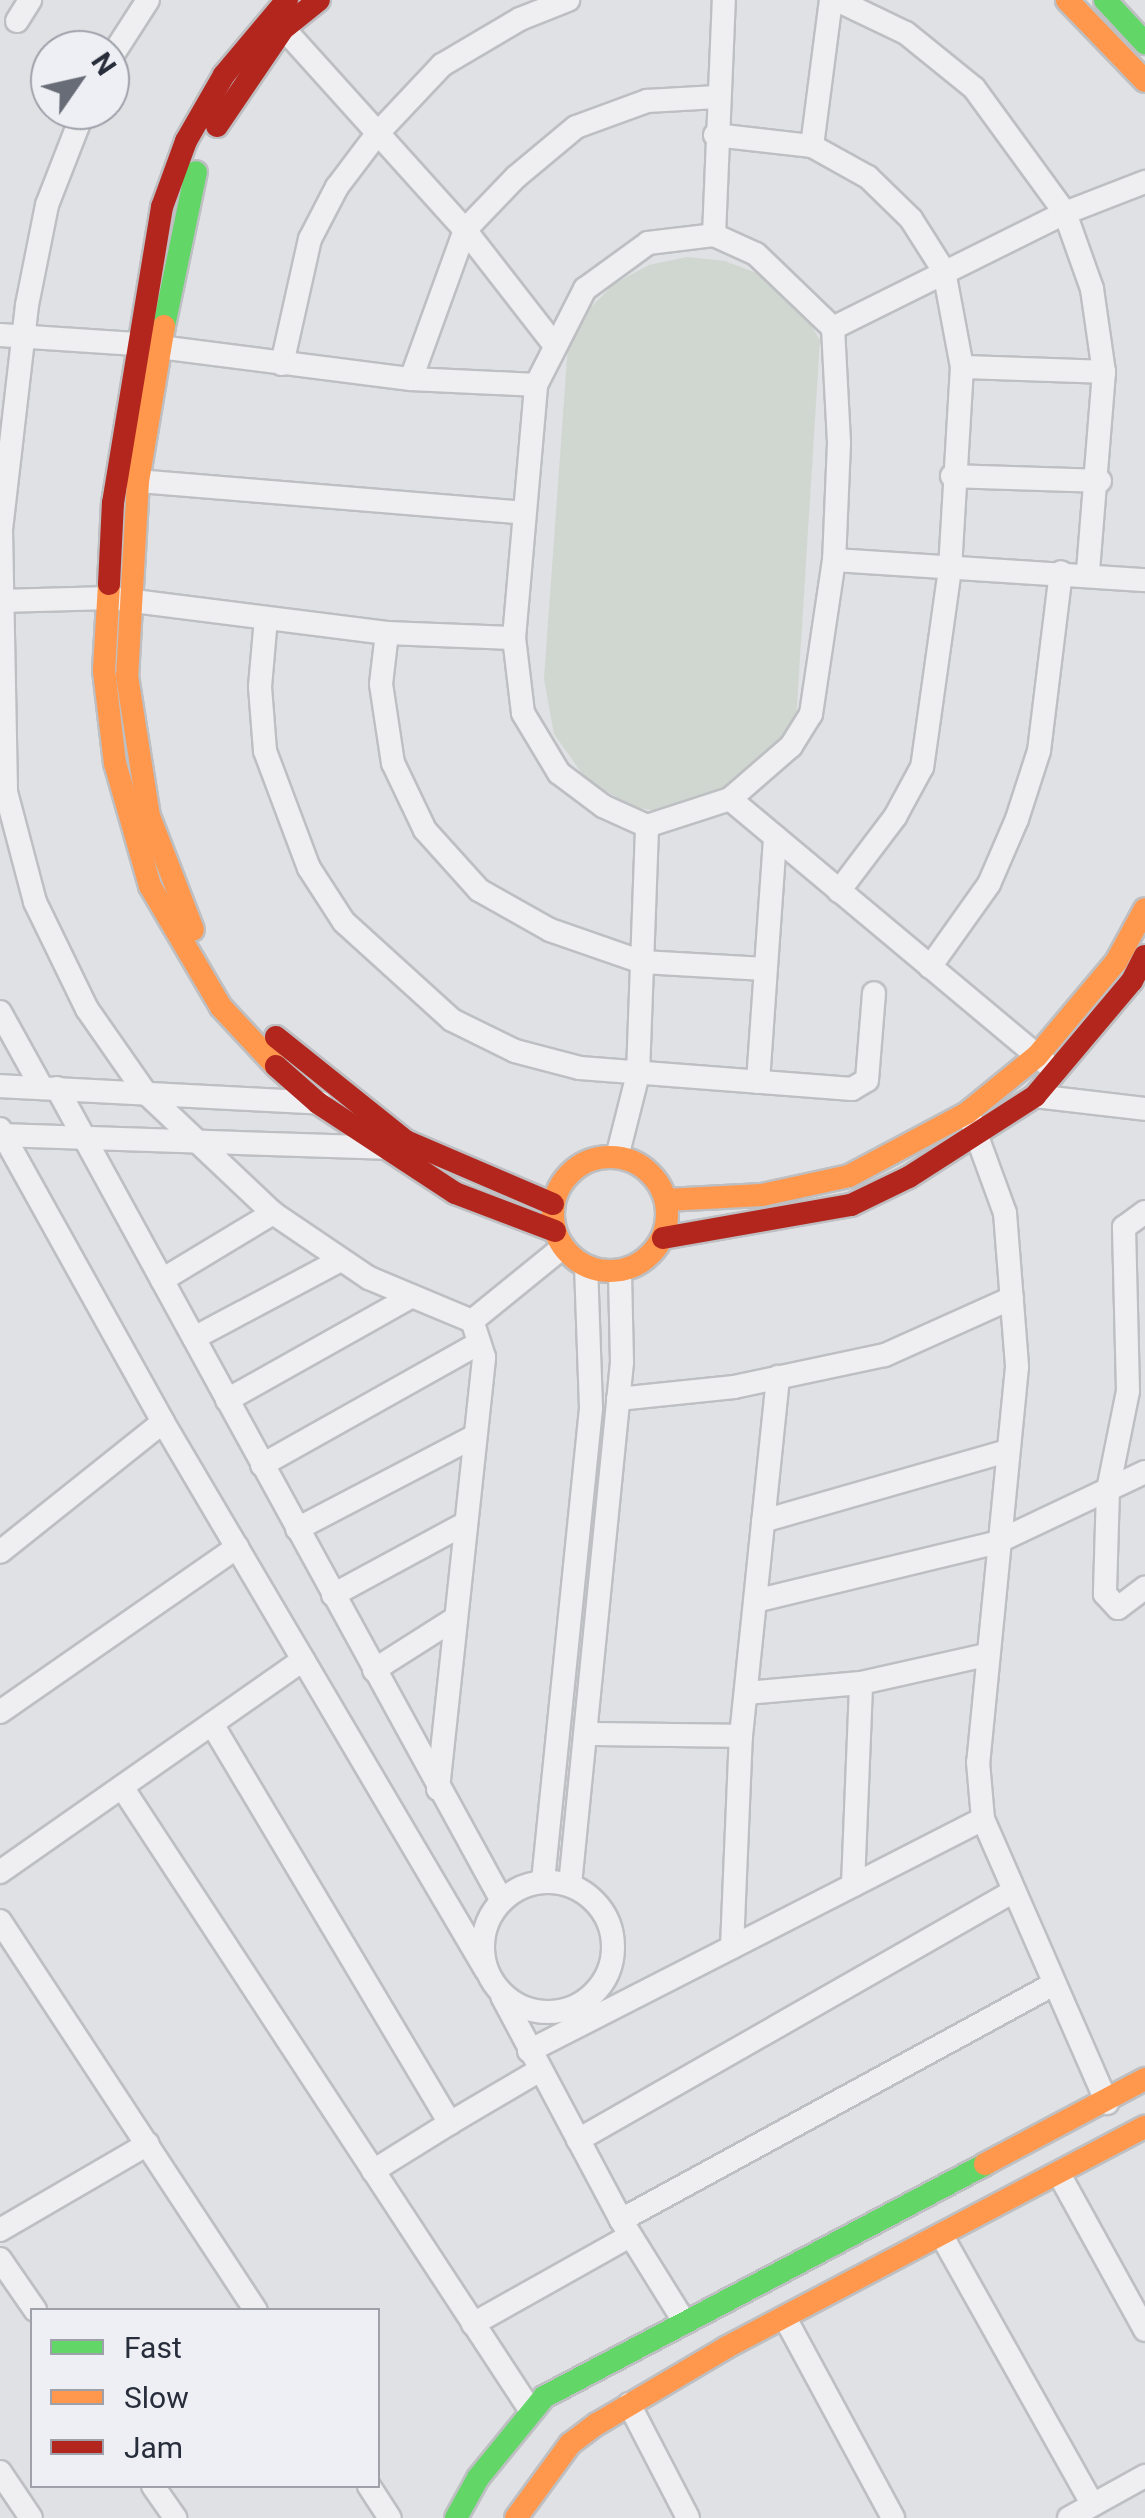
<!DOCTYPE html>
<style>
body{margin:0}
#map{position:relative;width:1145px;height:2518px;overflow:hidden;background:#e0e1e4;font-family:Roboto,sans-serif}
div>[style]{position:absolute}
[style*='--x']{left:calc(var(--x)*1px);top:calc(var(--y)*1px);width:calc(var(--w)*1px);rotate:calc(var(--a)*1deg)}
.green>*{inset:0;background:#cfd7d0}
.roads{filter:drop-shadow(2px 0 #bebfc2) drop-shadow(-2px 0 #bebfc2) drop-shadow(0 2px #bebfc2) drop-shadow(0 -2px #bebfc2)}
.street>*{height:22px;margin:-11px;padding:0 11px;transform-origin:11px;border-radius:11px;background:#efeff1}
.street>.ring{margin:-11px;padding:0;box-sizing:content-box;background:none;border:22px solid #efeff1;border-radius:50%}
.fast>*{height:22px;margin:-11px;padding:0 11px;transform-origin:11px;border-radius:11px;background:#63d668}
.slow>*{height:22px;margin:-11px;padding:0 11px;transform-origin:11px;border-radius:11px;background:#ff974d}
.slow>.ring{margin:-11px;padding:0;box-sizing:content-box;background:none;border:22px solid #ff974d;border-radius:50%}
.jam>*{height:22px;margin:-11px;padding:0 11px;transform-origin:11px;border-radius:11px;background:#b3261e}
span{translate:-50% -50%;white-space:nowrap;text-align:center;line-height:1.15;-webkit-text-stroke:10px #edeff4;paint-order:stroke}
.legend{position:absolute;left:30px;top:2308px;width:350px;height:180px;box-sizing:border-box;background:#edeff4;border:2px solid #9ea1aa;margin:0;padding:12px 18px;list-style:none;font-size:30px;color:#282d3b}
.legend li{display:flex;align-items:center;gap:20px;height:50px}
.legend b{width:50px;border:2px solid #9ea1aa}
.north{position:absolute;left:30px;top:30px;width:100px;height:100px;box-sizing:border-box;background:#edeff4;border:2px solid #9ea1aa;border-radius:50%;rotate:56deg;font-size:28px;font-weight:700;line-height:40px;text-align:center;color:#282d3b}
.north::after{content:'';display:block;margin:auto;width:35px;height:45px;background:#686c76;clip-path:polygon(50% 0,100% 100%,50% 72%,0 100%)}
</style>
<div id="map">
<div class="green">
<div style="clip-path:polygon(687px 257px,725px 261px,759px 274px,801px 309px,820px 340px,796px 721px,769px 770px,670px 813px,633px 807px,586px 779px,554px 734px,544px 679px,568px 345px,587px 311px,614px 284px,649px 265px)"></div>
</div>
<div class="roads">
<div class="street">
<div style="--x:837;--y:0;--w:76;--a:25.6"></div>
<div style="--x:906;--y:33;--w:87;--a:39"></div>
<div style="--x:974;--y:88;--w:155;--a:53.9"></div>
<div style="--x:1065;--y:213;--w:81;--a:70.4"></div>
<div style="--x:1092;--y:289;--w:84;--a:81.8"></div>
<div style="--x:1104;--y:372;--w:202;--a:94.6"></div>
<div style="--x:275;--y:19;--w:284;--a:48"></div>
<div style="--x:465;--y:230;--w:143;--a:52.1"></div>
<div style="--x:17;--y:21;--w:25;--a:-58"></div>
<div style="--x:110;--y:59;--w:70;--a:-57.2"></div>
<div style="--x:84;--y:110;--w:102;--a:111.3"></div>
<div style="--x:47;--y:205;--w:102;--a:101.3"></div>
<div style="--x:27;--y:305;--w:226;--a:96.6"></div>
<div style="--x:1;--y:530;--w:262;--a:88.9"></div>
<div style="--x:6;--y:792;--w:114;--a:75.2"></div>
<div style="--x:35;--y:902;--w:119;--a:64.1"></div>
<div style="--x:87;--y:1009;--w:101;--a:55.1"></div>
<div style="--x:145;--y:1092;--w:176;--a:43.4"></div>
<div style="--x:273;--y:1213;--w:116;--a:34.1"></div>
<div style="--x:369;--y:1278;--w:112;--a:22.7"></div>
<div style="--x:472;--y:1321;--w:117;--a:-39.1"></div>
<div style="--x:715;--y:135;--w:98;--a:6.5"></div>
<div style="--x:812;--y:146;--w:64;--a:29"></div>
<div style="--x:868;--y:177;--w:60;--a:44.3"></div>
<div style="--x:911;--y:219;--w:62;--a:57.6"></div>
<div style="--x:944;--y:271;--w:98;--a:79.4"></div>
<div style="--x:962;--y:367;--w:202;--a:93.4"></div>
<div style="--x:950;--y:569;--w:200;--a:98"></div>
<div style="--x:922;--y:767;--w:57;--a:118.4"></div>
<div style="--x:895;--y:817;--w:93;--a:127.1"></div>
<div style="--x:812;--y:146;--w:147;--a:-82.6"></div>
<div style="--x:714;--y:235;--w:46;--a:24.3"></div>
<div style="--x:756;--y:254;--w:107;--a:43.9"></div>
<div style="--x:833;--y:328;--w:115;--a:87"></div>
<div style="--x:839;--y:443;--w:117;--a:92.4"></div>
<div style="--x:834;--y:560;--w:156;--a:98.5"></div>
<div style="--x:811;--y:714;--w:38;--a:122"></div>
<div style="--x:791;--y:746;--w:81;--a:139"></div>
<div style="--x:730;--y:799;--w:87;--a:162"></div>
<div style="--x:647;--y:826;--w:48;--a:-155.6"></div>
<div style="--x:603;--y:806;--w:55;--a:-143.1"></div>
<div style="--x:559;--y:773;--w:70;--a:-121"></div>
<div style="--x:523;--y:713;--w:76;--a:-96.8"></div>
<div style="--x:514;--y:638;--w:254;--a:-85"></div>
<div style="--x:536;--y:385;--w:108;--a:-63"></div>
<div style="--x:585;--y:289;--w:78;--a:-36.1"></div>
<div style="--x:648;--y:243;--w:66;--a:-6.9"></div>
<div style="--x:714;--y:235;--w:235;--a:-87.6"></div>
<div style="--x:833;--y:328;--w:259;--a:-26.4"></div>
<div style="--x:1065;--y:213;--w:86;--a:-21.2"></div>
<div style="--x:0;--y:335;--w:136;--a:3.8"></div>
<div style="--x:136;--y:344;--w:277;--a:7.3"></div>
<div style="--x:411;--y:379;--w:125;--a:2.7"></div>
<div style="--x:282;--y:364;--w:128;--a:-77.4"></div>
<div style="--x:310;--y:239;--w:59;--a:-62.6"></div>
<div style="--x:337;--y:187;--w:66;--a:-53"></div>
<div style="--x:377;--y:134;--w:95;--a:-46.7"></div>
<div style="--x:442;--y:65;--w:91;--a:-30.5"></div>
<div style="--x:520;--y:19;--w:52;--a:-21.6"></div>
<div style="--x:962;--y:367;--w:142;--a:2"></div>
<div style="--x:411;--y:379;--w:158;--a:-70.1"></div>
<div style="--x:465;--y:230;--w:74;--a:-46.1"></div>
<div style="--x:516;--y:177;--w:78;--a:-39.8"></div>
<div style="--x:576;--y:127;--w:76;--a:-20.1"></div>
<div style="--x:647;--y:101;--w:70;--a:-3.3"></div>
<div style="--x:952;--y:476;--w:148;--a:1.9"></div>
<div style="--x:126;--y:480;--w:399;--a:4.7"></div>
<div style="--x:834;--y:560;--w:312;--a:3.7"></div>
<div style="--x:0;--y:601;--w:110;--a:-1.6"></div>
<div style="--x:110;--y:598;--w:279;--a:7.2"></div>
<div style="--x:387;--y:633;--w:127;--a:2.3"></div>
<div style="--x:266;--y:618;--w:69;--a:95"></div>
<div style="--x:260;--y:687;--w:64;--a:85.5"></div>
<div style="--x:265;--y:751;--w:125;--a:69.4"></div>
<div style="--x:309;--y:868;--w:64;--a:57.1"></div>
<div style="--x:344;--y:922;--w:146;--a:42.2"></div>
<div style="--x:452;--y:1020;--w:70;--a:26.2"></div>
<div style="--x:515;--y:1051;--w:67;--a:14.7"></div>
<div style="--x:580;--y:1068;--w:273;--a:4.4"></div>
<div style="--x:852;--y:1089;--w:17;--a:-31"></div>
<div style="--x:867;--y:1080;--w:87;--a:-85.4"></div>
<div style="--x:387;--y:633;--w:51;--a:96.7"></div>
<div style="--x:381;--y:684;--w:80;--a:81.4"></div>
<div style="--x:393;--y:763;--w:74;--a:64.5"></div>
<div style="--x:425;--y:830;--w:81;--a:48"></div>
<div style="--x:479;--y:890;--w:81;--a:29.4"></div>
<div style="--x:550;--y:930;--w:97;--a:19.2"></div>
<div style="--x:642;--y:962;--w:123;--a:3.3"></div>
<div style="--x:730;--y:799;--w:412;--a:39.9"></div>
<div style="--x:930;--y:967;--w:102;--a:-54.6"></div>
<div style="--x:989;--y:884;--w:71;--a:-66.7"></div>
<div style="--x:1017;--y:819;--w:71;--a:-72.1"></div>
<div style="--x:1039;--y:751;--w:180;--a:-83"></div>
<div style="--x:0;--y:1012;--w:87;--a:61.1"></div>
<div style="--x:758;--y:1082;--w:246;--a:-86"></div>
<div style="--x:0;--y:1086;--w:321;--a:3"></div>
<div style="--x:57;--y:1088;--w:925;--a:61.3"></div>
<div style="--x:1035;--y:1096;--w:111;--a:6.7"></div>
<div style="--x:971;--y:1120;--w:99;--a:69.9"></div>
<div style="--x:1005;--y:1213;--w:154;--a:85.5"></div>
<div style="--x:1017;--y:1367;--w:397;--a:95.6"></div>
<div style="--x:978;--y:1762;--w:57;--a:85"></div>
<div style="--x:983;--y:1819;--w:310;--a:66.4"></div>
<div style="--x:0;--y:1129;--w:335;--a:60.9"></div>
<div style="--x:163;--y:1422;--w:208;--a:141.4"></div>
<div style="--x:0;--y:1135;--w:385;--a:1.9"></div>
<div style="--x:617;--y:1157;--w:86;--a:-75.8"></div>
<div style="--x:638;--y:1074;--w:248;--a:-87.9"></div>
<div style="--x:1145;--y:1212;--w:26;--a:144"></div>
<div style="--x:1124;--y:1227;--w:164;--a:88.6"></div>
<div style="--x:1128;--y:1391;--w:101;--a:101.4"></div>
<div style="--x:1108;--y:1490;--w:104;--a:91.7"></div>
<div style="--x:1105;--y:1594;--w:19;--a:47"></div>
<div style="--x:1118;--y:1608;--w:34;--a:-37"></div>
<div style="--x:162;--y:1280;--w:130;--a:-31.1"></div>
<div style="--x:194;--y:1338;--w:166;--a:-28"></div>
<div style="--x:618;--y:1399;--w:117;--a:-5.9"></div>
<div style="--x:734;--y:1387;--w:154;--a:-12"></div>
<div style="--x:885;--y:1355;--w:139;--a:-24.2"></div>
<div style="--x:227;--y:1400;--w:212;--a:-29.3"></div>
<div style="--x:163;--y:1422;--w:636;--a:59.48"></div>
<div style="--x:262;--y:1465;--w:249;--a:-29.3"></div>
<div style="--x:763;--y:1521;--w:254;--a:-16"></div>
<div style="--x:297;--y:1529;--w:201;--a:-27.6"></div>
<div style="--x:333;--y:1595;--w:151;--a:-28.4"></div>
<div style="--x:755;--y:1601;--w:247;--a:-13.6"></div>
<div style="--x:995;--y:1543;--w:166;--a:-25.3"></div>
<div style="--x:374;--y:1670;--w:97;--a:-32.4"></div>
<div style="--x:746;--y:1693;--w:115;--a:-5"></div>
<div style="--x:861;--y:1683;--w:128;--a:-12.6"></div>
<div style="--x:0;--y:1712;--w:289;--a:-34.8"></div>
<div style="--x:212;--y:1724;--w:465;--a:59.2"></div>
<div style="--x:450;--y:2123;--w:104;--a:-30.5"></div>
<div style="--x:586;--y:1734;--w:155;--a:0.7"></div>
<div style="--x:122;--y:1787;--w:746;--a:56.76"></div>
<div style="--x:438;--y:1789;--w:434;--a:-83.9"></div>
<div style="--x:484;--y:1357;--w:38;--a:-108"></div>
<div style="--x:0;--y:1872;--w:370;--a:-35"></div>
<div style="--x:543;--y:1881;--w:475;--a:-84.2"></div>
<div style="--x:591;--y:1408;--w:141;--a:-92"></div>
<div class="ring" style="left:483px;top:1882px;width:108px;height:108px"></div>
<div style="--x:570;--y:1885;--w:526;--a:-84.32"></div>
<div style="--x:622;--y:1362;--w:91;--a:-91.3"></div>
<div style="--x:853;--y:1885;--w:202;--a:-87.7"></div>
<div style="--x:0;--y:1921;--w:466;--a:56.7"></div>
<div style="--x:732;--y:1947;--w:211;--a:-87.6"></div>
<div style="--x:741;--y:1736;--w:361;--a:-84.1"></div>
<div style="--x:502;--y:1996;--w:254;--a:62"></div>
<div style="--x:621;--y:2220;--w:121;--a:58.1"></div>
<div style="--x:529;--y:2051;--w:510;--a:-27.07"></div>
<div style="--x:578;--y:2140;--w:502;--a:-29.73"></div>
<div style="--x:373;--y:2171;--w:91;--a:-31.9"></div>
<div style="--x:1059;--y:2174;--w:178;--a:61.1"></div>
<div style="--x:621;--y:2220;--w:493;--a:-28.6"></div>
<div style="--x:0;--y:2230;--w:171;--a:-30.2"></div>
<div style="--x:943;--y:2238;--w:306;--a:60.7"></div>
<div style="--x:0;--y:2259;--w:62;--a:55.5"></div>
<div style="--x:785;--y:2318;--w:227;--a:61.6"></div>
<div style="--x:473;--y:2324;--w:180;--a:-29.3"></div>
<div style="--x:629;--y:2404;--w:128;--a:62.6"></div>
<div style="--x:0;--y:2472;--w:55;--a:56"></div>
<div style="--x:153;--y:2486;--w:39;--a:55"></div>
<div style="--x:369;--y:2486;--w:38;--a:57"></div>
<div style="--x:1069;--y:2518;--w:87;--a:-28.9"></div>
</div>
<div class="fast">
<div style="--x:1105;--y:0;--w:59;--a:47.1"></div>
<div style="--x:164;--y:326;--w:157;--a:-78.3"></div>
<div style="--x:456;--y:2518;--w:46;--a:-61.2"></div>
<div style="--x:478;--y:2478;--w:104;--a:-50.8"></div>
<div style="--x:544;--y:2397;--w:499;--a:-27.8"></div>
</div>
<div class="slow">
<div style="--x:1067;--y:0;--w:112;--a:46.1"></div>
<div style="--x:164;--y:326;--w:157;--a:99.5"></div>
<div style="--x:138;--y:481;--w:195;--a:93.2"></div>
<div style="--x:127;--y:676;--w:142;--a:81.1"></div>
<div style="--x:149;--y:816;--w:122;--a:68.9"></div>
<div style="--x:109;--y:584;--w:86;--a:93.3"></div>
<div style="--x:104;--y:670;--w:94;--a:83.3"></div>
<div style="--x:115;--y:763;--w:128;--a:74.1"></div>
<div style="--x:150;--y:886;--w:140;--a:59.6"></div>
<div style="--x:221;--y:1007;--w:81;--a:47"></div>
<div class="ring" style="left:553px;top:1157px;width:92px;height:92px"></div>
<div style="--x:666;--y:1200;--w:96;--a:-3"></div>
<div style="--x:762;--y:1195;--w:89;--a:-12.3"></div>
<div style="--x:849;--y:1176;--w:134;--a:-28.1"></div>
<div style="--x:967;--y:1113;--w:90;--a:-39.2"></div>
<div style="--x:1037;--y:1056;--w:123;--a:-50"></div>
<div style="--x:1116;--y:962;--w:60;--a:-61.3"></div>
<div style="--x:985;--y:2164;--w:181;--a:-28"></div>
<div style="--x:516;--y:2518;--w:92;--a:-53.9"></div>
<div style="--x:570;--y:2444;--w:34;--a:-37"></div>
<div style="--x:597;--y:2424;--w:151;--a:-30.6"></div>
<div style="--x:727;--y:2347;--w:472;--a:-27.8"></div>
</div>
<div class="jam">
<div style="--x:217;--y:126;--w:117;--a:-55.8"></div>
<div style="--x:283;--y:29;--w:46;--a:-38.9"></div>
<div style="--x:109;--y:584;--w:81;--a:-87.2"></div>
<div style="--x:113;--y:503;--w:300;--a:-80.6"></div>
<div style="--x:162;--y:207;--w:70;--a:-70"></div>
<div style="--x:186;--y:141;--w:76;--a:-60.1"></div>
<div style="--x:224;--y:75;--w:98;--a:-50"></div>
<div style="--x:276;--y:1037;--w:166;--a:38.7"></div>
<div style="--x:406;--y:1141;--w:160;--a:23.2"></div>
<div style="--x:276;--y:1066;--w:56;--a:41.4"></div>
<div style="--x:318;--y:1103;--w:164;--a:33.3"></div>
<div style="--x:455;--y:1193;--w:107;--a:20.8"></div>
<div style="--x:663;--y:1238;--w:191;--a:-10"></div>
<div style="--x:851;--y:1205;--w:64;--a:-25.8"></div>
<div style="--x:909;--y:1177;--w:150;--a:-32.7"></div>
<div style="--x:1035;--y:1096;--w:150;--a:-49.9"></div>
<div style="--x:1132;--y:981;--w:28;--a:-63"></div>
</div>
</div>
<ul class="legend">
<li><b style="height:12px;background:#63d668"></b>Fast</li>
<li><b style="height:12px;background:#ff974d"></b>Slow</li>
<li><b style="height:12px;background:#b3261e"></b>Jam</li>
</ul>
<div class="north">N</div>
</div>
